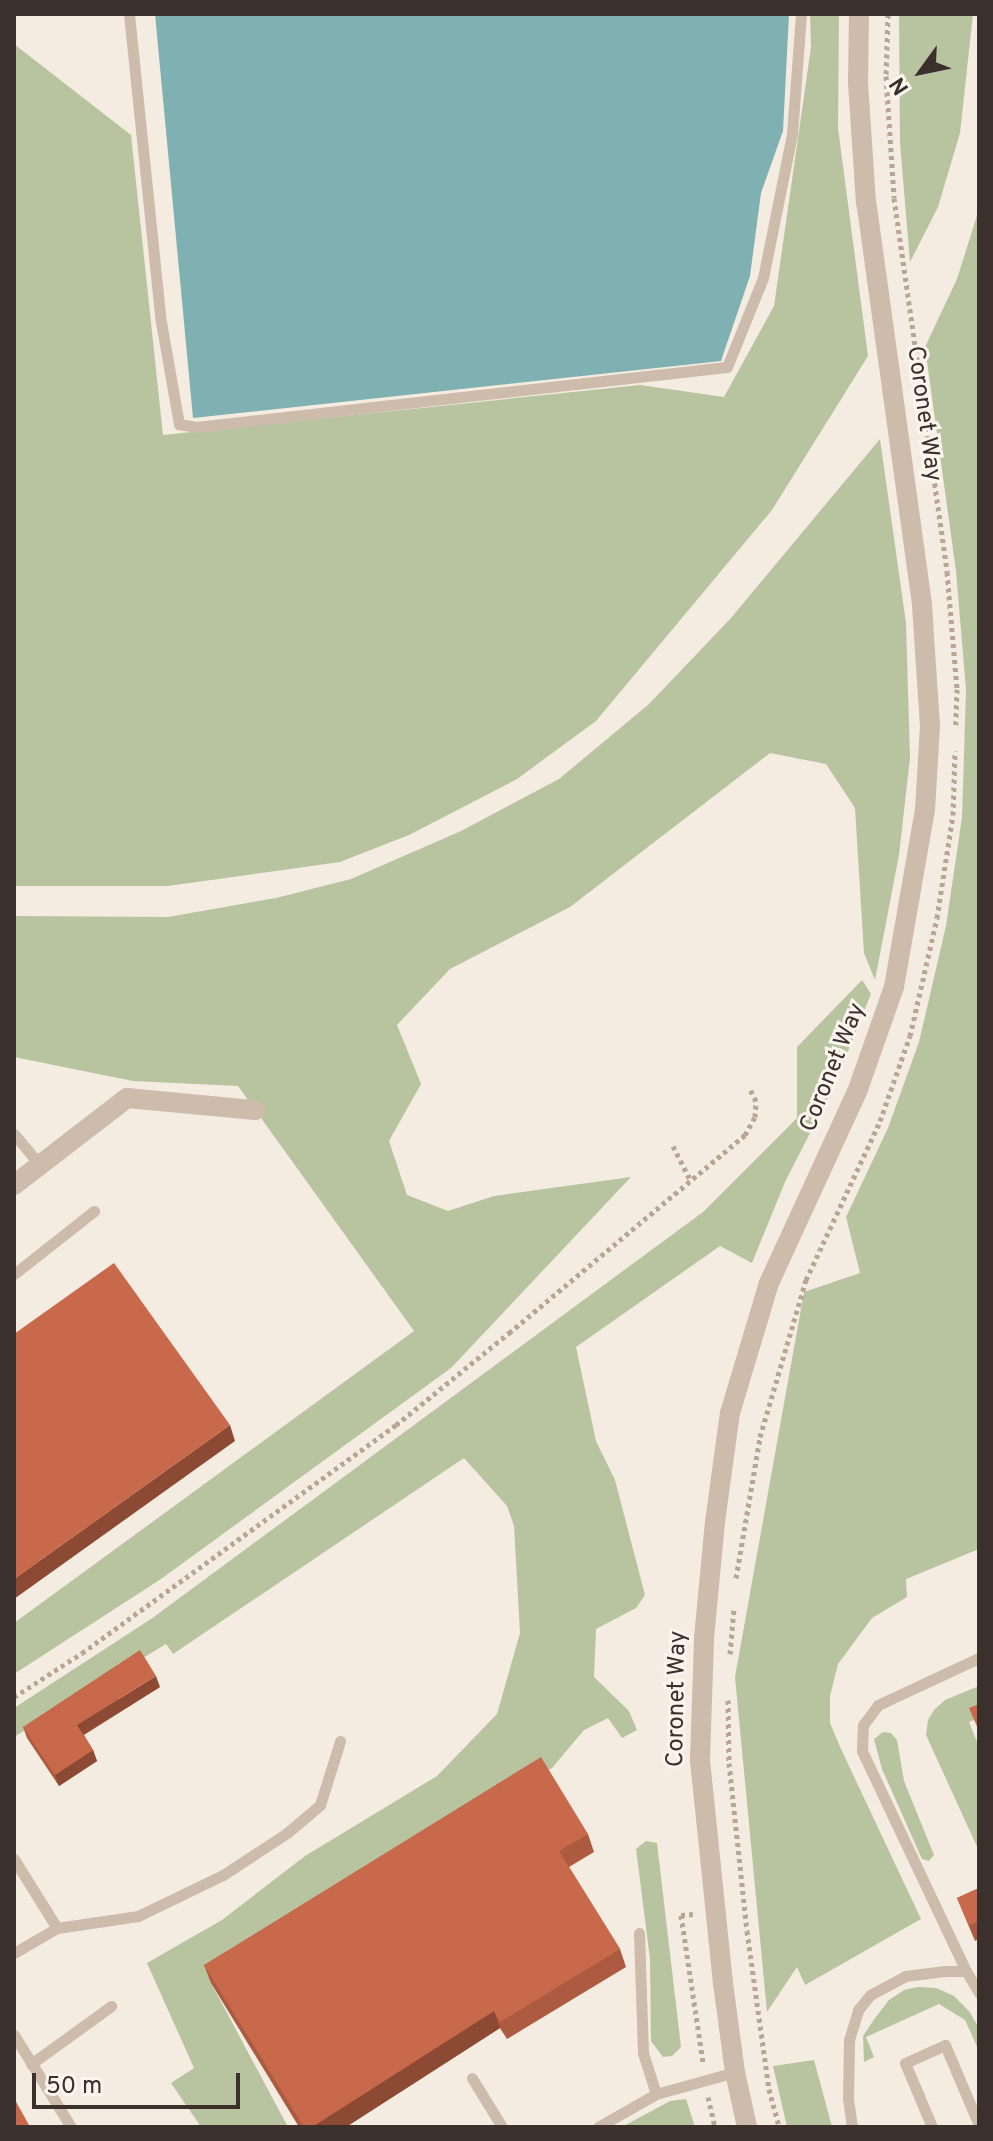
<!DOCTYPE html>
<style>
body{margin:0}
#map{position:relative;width:993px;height:2141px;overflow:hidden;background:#f4ebe1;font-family:Overpass,sans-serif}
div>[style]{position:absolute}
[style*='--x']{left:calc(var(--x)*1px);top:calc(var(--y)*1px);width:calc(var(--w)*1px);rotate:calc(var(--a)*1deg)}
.green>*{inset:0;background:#b8c4a0}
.water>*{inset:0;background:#7fb0b2}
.path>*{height:5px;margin-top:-2.5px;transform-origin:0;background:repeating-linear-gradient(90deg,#b9a596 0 4px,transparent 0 8px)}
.service>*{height:11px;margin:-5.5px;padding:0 5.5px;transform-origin:5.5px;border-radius:5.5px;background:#cdbbac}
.minor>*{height:20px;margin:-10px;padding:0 10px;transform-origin:10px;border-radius:10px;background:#cdbbac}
.tertiary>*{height:20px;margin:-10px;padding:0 10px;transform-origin:10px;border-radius:10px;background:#cdbbac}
.wall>*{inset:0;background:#ac5a40}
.shaded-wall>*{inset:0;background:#8c4a34}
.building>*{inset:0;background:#c8694b}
span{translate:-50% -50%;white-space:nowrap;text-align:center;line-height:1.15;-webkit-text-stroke:6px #fbf5ee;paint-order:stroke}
.street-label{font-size:24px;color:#3b302b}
.frame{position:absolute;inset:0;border:16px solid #3b302b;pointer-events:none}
.north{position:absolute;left:881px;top:32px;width:80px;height:80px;-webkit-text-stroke:6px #fbf5ee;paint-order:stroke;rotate:237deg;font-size:22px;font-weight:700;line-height:32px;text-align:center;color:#3b302b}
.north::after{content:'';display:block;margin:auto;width:28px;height:36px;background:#3b302b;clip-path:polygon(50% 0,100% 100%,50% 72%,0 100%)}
.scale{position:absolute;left:32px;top:2073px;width:208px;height:36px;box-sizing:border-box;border:4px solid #3b302b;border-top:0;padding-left:10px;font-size:24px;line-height:28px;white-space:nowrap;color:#3b302b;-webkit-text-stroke:6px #fbf5ee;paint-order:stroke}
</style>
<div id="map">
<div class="green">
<div style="clip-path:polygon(810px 14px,839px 14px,838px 128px,868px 356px,772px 510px,596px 721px,517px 779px,409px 835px,340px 862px,168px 886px,14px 886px,14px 44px,131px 135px,163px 435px,640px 385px,724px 397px,774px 306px,811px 47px)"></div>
<div style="clip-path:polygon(899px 14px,973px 14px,960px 133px,938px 207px,910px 262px,900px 143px)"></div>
<div style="clip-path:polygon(979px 209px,979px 1549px,906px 1579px,907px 1597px,872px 1618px,838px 1664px,830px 1696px,830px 1723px,841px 1749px,921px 1919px,805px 1985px,797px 1967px,767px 2012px,735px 1677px,804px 1292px,860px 1273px,846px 1217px,888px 1128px,919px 1042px,946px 926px,962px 817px,966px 690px,956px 571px,925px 347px,957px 279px)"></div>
<div style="clip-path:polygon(880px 439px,906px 623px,910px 758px,899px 855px,875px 980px,864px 953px,855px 808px,826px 764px,770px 753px,570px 907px,450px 969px,397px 1025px,421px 1084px,389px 1141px,407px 1195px,448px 1211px,494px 1196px,631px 1177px,451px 1368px,161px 1579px,14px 1674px,14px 1623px,414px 1331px,238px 1086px,133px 1081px,14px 1057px,14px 916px,168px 917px,276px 898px,351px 879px,461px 831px,559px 779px,649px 704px,731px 618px)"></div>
<div style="clip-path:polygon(862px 980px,871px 994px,834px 1086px,785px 1182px,752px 1263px,720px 1246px,576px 1347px,596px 1441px,615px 1480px,645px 1595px,636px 1608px,596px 1629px,594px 1677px,629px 1711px,637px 1730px,622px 1738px,608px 1718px,584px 1730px,552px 1768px,211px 1983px,288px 2127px,201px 2127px,171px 2083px,194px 2068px,147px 1963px,222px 1920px,305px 1856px,437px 1776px,497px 1714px,520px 1633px,514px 1526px,507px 1506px,464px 1458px,173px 1654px,166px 1644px,14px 1737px,14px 1708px,151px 1619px,703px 1212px,797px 1118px,797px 1047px)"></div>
<div style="clip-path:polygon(979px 1686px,979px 1718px,969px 1722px,979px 1747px,979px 1851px,926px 1735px,928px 1720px,934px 1710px,945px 1700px)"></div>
<div style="clip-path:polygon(883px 1732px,891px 1733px,897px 1740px,904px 1781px,934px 1855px,929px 1861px,922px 1859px,882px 1769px,874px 1739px)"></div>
<div style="clip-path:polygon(646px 1841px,657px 1843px,681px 2047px,672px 2056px,663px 2057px,651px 2041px,650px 1959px,636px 1849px)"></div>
<div style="clip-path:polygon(918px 1987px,936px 1988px,954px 1996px,969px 2011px,979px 2028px,979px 2051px,965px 2020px,939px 2004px,866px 2037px,874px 2057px,864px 2062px,863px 2036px,875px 2018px,889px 2000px,904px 1990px)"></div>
<div style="clip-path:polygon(814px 2060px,832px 2127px,787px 2127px,773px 2066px)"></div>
<div style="clip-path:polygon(686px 2099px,695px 2127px,622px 2127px,670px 2101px)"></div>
</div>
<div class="water">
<div style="clip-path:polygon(155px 14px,789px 14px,783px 131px,761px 193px,750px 276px,721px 361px,193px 418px)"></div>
</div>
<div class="path">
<div style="--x:888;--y:14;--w:62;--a:91.8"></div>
<div style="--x:886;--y:76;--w:122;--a:86.2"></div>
<div style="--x:894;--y:198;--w:378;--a:81.9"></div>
<div style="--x:947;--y:572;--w:117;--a:85.1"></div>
<div style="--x:957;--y:689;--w:36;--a:92"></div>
<div style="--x:673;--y:1146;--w:39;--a:63"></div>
<div style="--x:736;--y:1578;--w:143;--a:-80.3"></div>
<div style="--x:760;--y:1437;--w:164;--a:-73.7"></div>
<div style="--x:806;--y:1280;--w:175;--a:-65"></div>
<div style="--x:880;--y:1121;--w:90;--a:-70.6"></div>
<div style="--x:910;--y:1036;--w:121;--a:-77.1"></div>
<div style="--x:937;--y:918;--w:104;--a:-81.2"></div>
<div style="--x:953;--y:815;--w:64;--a:-88.2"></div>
<div style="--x:730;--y:1654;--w:46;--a:-85"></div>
<div style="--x:14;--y:1697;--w:81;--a:-32.9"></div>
<div style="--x:82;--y:1653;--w:388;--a:-36"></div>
<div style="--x:396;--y:1425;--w:146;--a:-39.2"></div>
<div style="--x:509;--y:1333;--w:308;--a:-40"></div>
<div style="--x:745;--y:1135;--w:21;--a:-61"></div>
<div style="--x:755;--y:1117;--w:16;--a:-86"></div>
<div style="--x:756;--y:1101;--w:13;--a:-117"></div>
<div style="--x:728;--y:1700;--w:63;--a:89.1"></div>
<div style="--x:729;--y:1763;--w:169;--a:83.9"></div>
<div style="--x:747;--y:1931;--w:160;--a:82.1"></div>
<div style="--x:769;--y:2089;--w:39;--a:75"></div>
<div style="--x:693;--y:1914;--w:12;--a:175"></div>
<div style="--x:681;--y:1915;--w:150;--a:81.5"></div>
<div style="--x:708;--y:2097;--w:31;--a:77"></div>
</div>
<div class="service">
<div style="--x:129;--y:14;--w:310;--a:84.1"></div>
<div style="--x:161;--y:322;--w:104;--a:80"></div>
<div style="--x:179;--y:424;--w:17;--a:10"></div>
<div style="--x:196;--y:427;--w:534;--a:-6.45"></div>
<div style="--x:727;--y:367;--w:96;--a:-68"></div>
<div style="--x:763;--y:278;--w:147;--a:-78.6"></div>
<div style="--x:792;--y:134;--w:120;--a:-85.7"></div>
<div style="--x:14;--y:1134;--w:40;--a:50"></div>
<div style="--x:14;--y:1274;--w:102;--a:-38.2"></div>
<div style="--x:14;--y:1859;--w:81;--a:58.1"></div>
<div style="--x:639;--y:1933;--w:120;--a:88.1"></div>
<div style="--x:643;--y:2053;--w:43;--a:72.4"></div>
<div style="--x:14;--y:1953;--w:50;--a:-30.2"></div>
<div style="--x:57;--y:1928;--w:82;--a:-8.4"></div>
<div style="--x:138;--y:1916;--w:94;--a:-25.8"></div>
<div style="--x:223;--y:1875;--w:77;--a:-33.3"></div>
<div style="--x:287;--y:1833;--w:43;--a:-40.3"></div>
<div style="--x:320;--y:1805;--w:67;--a:-72.6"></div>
<div style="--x:966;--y:1971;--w:243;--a:-115.3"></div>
<div style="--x:862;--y:1751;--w:26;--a:-88"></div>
<div style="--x:863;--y:1725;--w:25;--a:-53"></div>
<div style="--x:878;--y:1705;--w:111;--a:-25"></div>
<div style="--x:14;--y:2035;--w:108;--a:58.2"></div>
<div style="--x:31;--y:2064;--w:99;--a:-35.9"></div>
<div style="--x:472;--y:2078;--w:57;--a:58.5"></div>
<div style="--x:598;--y:2127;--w:67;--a:-29.6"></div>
<div style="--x:656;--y:2094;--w:82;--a:-15.6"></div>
<div style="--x:852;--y:2127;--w:28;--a:-98"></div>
<div style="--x:848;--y:2099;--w:59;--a:-89"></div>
<div style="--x:849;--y:2040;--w:31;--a:-73"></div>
<div style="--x:858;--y:2010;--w:19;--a:-51"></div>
<div style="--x:870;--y:1995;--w:40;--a:-28"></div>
<div style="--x:905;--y:1976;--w:40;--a:-7.1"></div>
<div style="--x:945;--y:1971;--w:21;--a:0"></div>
<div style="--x:966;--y:1971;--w:26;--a:59"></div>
<div style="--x:932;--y:2127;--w:69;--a:-112.9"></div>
<div style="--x:905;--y:2063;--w:44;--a:-24.2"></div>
<div style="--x:945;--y:2045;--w:87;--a:67"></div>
</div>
<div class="minor">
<div style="--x:14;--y:1185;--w:143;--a:-37.6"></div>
<div style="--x:127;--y:1098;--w:129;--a:5.4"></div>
</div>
<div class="tertiary">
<div style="--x:747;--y:2127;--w:56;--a:-102.3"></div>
<div style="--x:735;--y:2072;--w:90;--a:-97.7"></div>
<div style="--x:723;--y:1983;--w:224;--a:-95.9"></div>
<div style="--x:700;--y:1760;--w:122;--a:-88.1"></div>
<div style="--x:704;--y:1638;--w:117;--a:-84.6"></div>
<div style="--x:715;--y:1522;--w:110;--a:-82.2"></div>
<div style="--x:730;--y:1413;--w:136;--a:-73.3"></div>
<div style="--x:769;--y:1283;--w:210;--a:-65.3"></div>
<div style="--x:857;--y:1092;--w:111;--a:-70.6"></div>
<div style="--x:894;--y:987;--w:180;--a:-80.1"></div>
<div style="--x:925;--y:810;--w:84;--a:-86.6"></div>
<div style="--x:930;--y:726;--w:122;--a:-93.8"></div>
<div style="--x:922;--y:604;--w:405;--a:-97.9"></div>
<div style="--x:866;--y:203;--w:119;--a:-93.8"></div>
<div style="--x:858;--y:84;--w:70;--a:-89.2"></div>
</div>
<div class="wall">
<div style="clip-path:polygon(160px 1687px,84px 1735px,93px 1750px,97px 1761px,59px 1786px,27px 1738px,23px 1727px)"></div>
<div style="clip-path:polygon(588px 1834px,594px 1852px,569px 1867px,620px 1949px,626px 1967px,507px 2039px,500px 2028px,346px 2127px,299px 2127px,211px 1983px,204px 1965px)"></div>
<div style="clip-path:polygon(979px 1888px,979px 1939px,975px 1941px,957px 1898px)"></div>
</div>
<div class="shaded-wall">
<div style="clip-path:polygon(230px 1425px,235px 1441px,14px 1599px,14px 1579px)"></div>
<div style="clip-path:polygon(156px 1676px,160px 1687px,81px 1736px,77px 1725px)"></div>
<div style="clip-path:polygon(93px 1750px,97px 1761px,59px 1786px,55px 1775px)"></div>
<div style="clip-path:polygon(494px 2011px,500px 2028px,346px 2127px,312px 2127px)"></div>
</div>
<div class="building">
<div style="clip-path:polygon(114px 1263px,230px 1425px,14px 1579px,14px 1334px)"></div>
<div style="clip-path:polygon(140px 1650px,156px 1676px,77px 1725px,93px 1750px,55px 1775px,23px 1727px)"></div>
<div style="clip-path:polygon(979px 1704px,979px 1731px,969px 1708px)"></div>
<div style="clip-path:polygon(541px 1757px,588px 1834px,559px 1851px,620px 1949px,500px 2022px,494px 2011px,312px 2127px,304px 2127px,204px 1965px)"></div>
<div style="clip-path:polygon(979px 1888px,979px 1921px,969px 1925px,957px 1898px)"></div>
<div style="clip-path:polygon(14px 2098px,30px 2127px,14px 2127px)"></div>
</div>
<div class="street-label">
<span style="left:923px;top:414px;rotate:82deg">Coronet Way</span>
<span style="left:834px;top:1068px;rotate:-68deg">Coronet Way</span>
<span style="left:678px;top:1699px;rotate:-89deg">Coronet Way</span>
</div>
<div class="frame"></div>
<div class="north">N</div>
<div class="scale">50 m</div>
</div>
